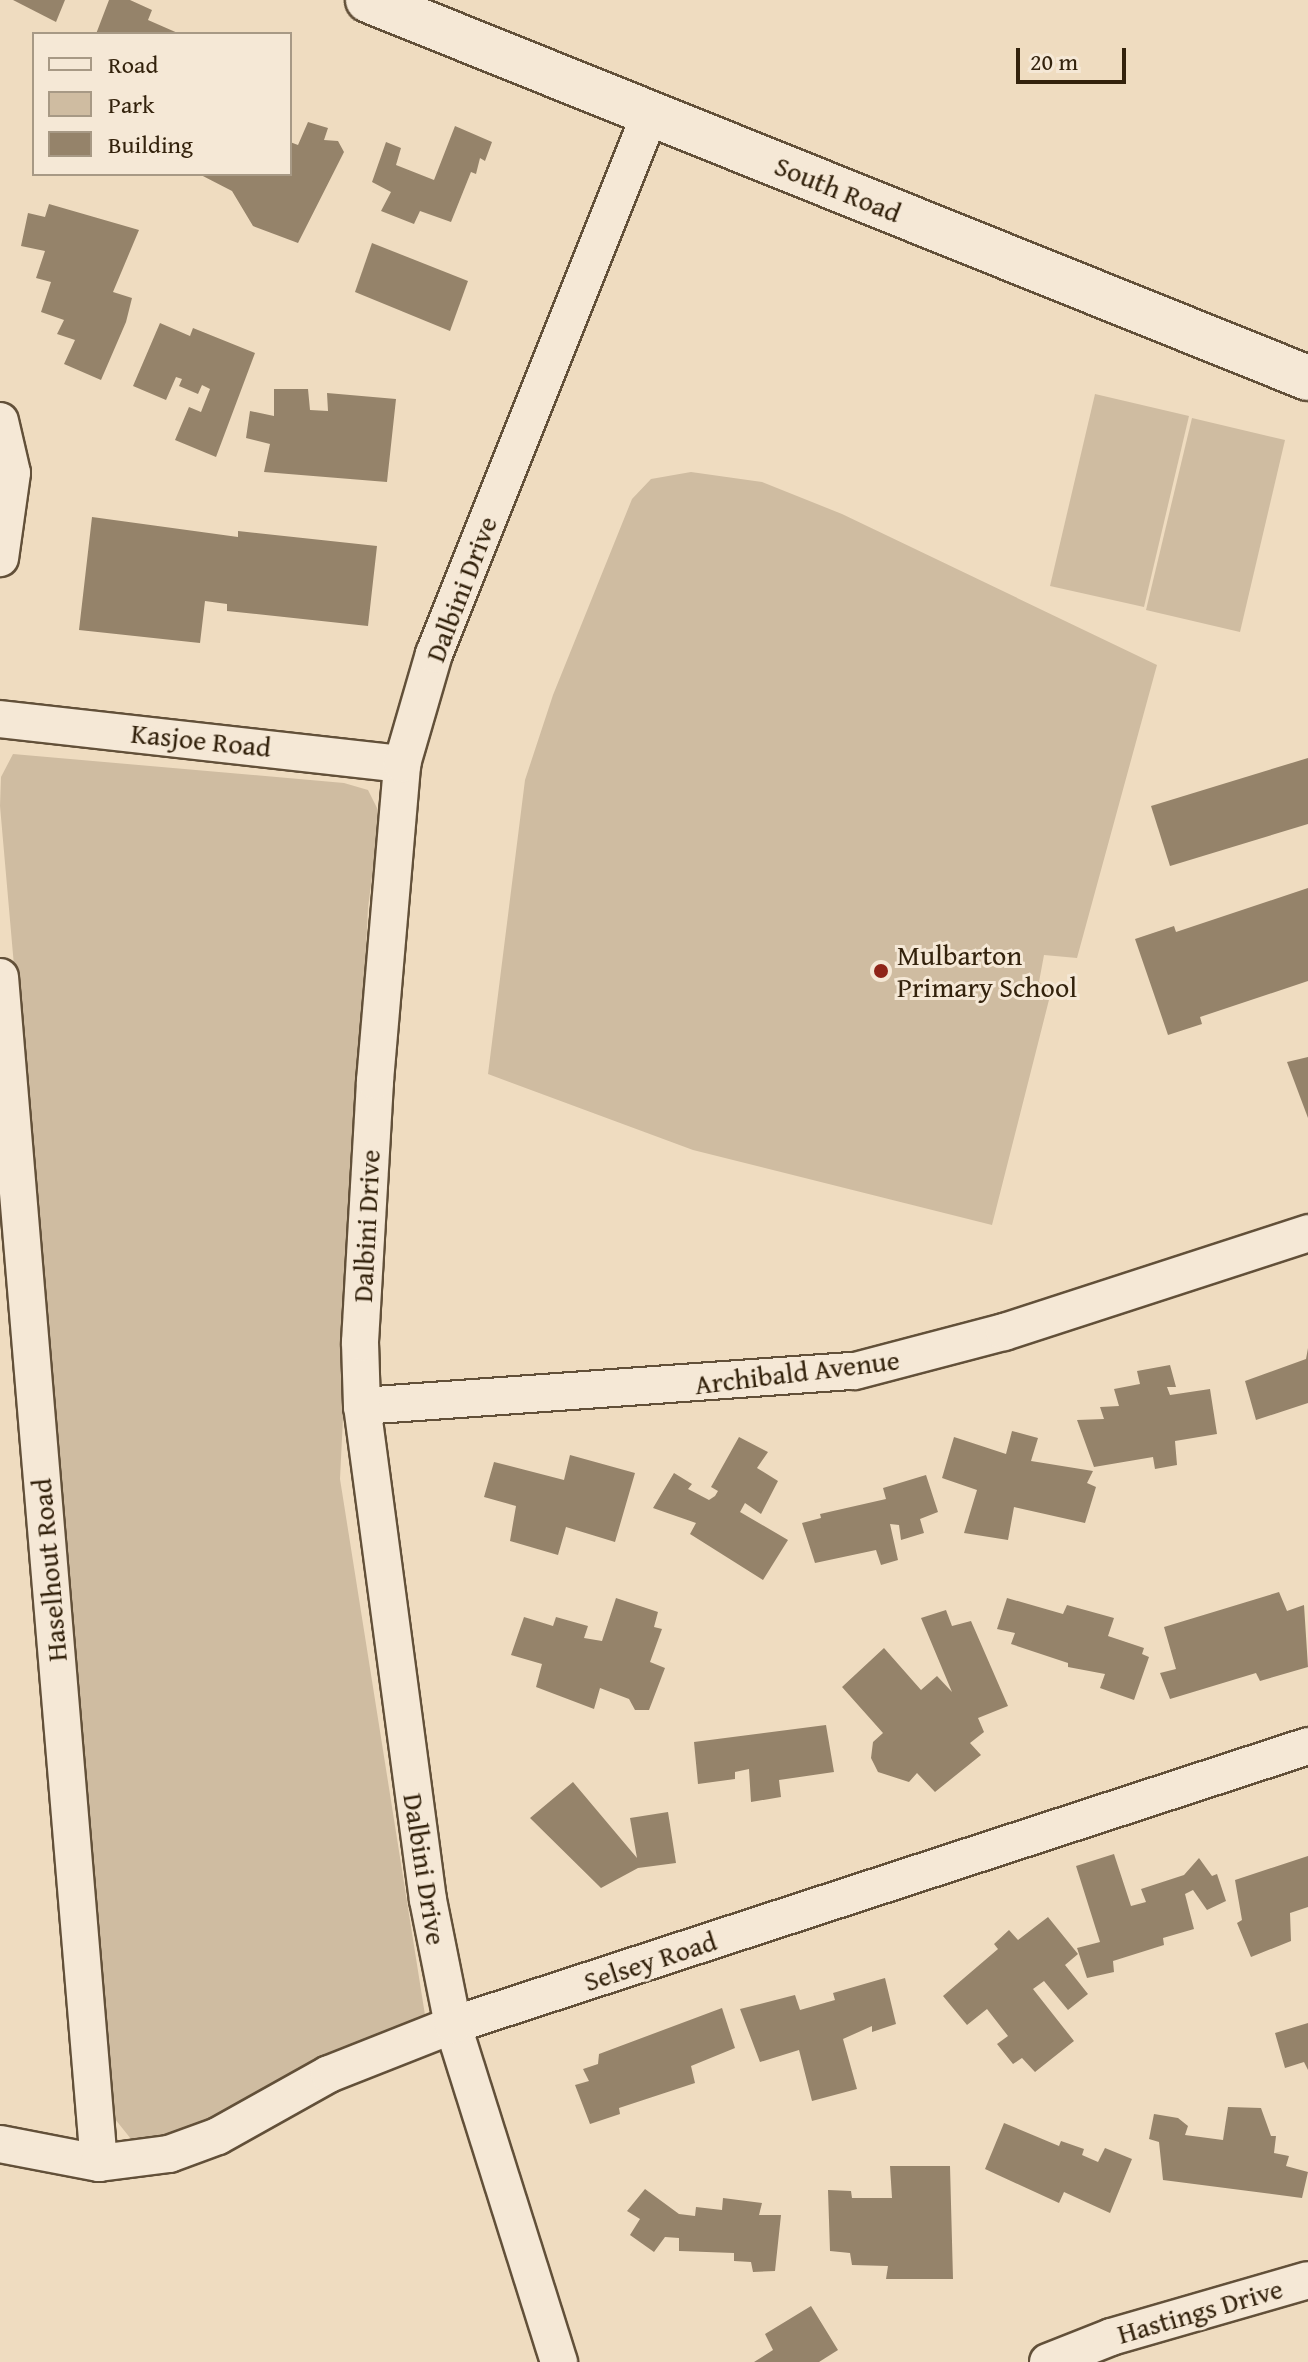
<!DOCTYPE html>
<style>
body{margin:0}
#map{position:relative;width:1308px;height:2362px;overflow:hidden;background:#efdcc0;font-family:"Gentium Book Plus",serif}
div>[style]{position:absolute}
[style*='--x']{left:calc(var(--x)*1px);top:calc(var(--y)*1px);width:calc(var(--w)*1px);rotate:calc(var(--a)*1deg)}
.green>*{inset:0;background:#cfbca1}
.building>*{inset:0;background:#95836a}
.roads{filter:drop-shadow(2px 0 #625039) drop-shadow(-2px 0 #625039) drop-shadow(0 2px #625039) drop-shadow(0 -2px #625039)}
.street>*{height:36px;margin:-18px;padding:0 18px;transform-origin:18px;border-radius:18px;background:#f5e8d6}
.secondary>*{height:44px;margin:-22px;padding:0 22px;transform-origin:22px;border-radius:22px;background:#f5e8d6}
.dots>*{width:22px;height:22px;translate:-50% -50%;box-sizing:border-box;border:4px solid #f5e8d6;border-radius:50%}
span{translate:-50% -50%;white-space:nowrap;text-align:center;line-height:1.15;-webkit-text-stroke:6px #f5e8d6;paint-order:stroke}
.street-label{font-size:28px;color:#33220c}
.poi-label{font-size:28px;color:#33220c}
.left{translate:0 -50%;text-align:left}
.legend{position:absolute;left:32px;top:32px;width:260px;height:144px;box-sizing:border-box;background:#f5e8d6;border:2px solid #a79985;margin:0;padding:10px 14px;list-style:none;font-size:24px;color:#33220c}
.legend li{display:flex;align-items:center;gap:16px;height:40px}
.legend b{width:40px;border:2px solid #a79985}
.scale{position:absolute;left:1016px;top:48px;width:110px;height:36px;box-sizing:border-box;border:4px solid #33220c;border-top:0;padding-left:10px;font-size:24px;line-height:28px;white-space:nowrap;color:#33220c;-webkit-text-stroke:6px #f5e8d6;paint-order:stroke}
</style>
<div id="map">
<div class="green">
<div style="clip-path:polygon(1095px 394px,1189px 416px,1144px 607px,1050px 586px)"></div>
<div style="clip-path:polygon(1192px 418px,1285px 440px,1240px 632px,1146px 610px)"></div>
<div style="clip-path:polygon(691px 472px,762px 482px,842px 514px,1157px 665px,1077px 958px,1044px 955px,1039px 982px,1052px 988px,992px 1225px,693px 1150px,488px 1074px,525px 780px,553px 695px,632px 499px,651px 479px)"></div>
<div style="clip-path:polygon(13px 754px,344px 783px,368px 790px,380px 814px,368px 908px,340px 1479px,425px 2015px,225px 2129px,151px 2146px,131px 2139px,115px 2119px,0 806px,1px 777px)"></div>
</div>
<div class="building">
<div style="clip-path:polygon(13px 0,65px 0,56px 22px)"></div>
<div style="clip-path:polygon(109px 0,130px 0,152px 10px,148px 20px,180px 34px,96px 34px)"></div>
<div style="clip-path:polygon(308px 122px,328px 128px,324px 140px,338px 141px,344px 152px,298px 243px,253px 226px,232px 191px,199px 174px,290px 174px,290px 142px,298px 145px)"></div>
<div style="clip-path:polygon(455px 126px,492px 142px,485px 161px,480px 158px,476px 174px,471px 172px,451px 222px,420px 211px,414px 224px,381px 211px,391px 192px,372px 182px,386px 142px,401px 148px,396px 165px,434px 180px)"></div>
<div style="clip-path:polygon(49px 204px,139px 230px,113px 292px,132px 298px,126px 322px,101px 380px,64px 364px,75px 340px,57px 334px,64px 320px,41px 312px,51px 282px,36px 278px,45px 251px,21px 246px,28px 213px,45px 217px)"></div>
<div style="clip-path:polygon(372px 243px,468px 281px,450px 331px,355px 292px)"></div>
<div style="clip-path:polygon(160px 323px,190px 336px,193px 328px,255px 353px,216px 457px,175px 440px,189px 407px,201px 412px,210px 389px,202px 385px,198px 394px,179px 386px,182px 379px,176px 377px,166px 400px,133px 386px)"></div>
<div style="clip-path:polygon(274px 389px,308px 389px,310px 410px,328px 411px,327px 393px,396px 399px,387px 482px,264px 472px,270px 444px,246px 438px,250px 411px,274px 416px)"></div>
<div style="clip-path:polygon(92px 517px,238px 537px,238px 531px,377px 546px,368px 626px,227px 611px,227px 604px,205px 601px,200px 643px,79px 630px)"></div>
<div style="clip-path:polygon(1308px 758px,1308px 824px,1170px 866px,1151px 806px)"></div>
<div style="clip-path:polygon(1308px 888px,1308px 981px,1200px 1017px,1202px 1024px,1168px 1035px,1135px 939px,1174px 926px,1176px 932px)"></div>
<div style="clip-path:polygon(1308px 1057px,1308px 1118px,1287px 1062px)"></div>
<div style="clip-path:polygon(1308px 1348px,1308px 1403px,1256px 1420px,1245px 1381px,1306px 1359px)"></div>
<div style="clip-path:polygon(1170px 1365px,1176px 1387px,1167px 1387px,1170px 1395px,1210px 1389px,1217px 1434px,1175px 1441px,1177px 1465px,1155px 1469px,1153px 1457px,1094px 1467px,1077px 1420px,1104px 1419px,1100px 1407px,1119px 1406px,1114px 1389px,1140px 1384px,1137px 1371px)"></div>
<div style="clip-path:polygon(1012px 1431px,1038px 1438px,1031px 1461px,1093px 1471px,1087px 1483px,1096px 1487px,1085px 1523px,1014px 1507px,1008px 1540px,964px 1533px,977px 1490px,942px 1478px,954px 1437px,1006px 1454px)"></div>
<div style="clip-path:polygon(739px 1437px,768px 1452px,757px 1468px,778px 1481px,761px 1514px,745px 1503px,740px 1512px,788px 1540px,763px 1580px,690px 1534px,696px 1523px,653px 1508px,674px 1473px,692px 1484px,688px 1489px,709px 1500px,715px 1496px,718px 1491px,711px 1487px)"></div>
<div style="clip-path:polygon(570px 1455px,635px 1473px,615px 1542px,566px 1527px,558px 1555px,510px 1541px,516px 1506px,484px 1497px,494px 1462px,564px 1480px)"></div>
<div style="clip-path:polygon(926px 1475px,938px 1512px,920px 1519px,924px 1533px,901px 1540px,899px 1525px,890px 1524px,898px 1560px,881px 1565px,876px 1550px,815px 1563px,802px 1523px,821px 1518px,820px 1514px,886px 1499px,883px 1488px)"></div>
<div style="clip-path:polygon(1279px 1592px,1287px 1611px,1304px 1605px,1308px 1667px,1260px 1681px,1256px 1673px,1170px 1699px,1160px 1673px,1176px 1669px,1164px 1627px)"></div>
<div style="clip-path:polygon(616px 1598px,658px 1612px,654px 1627px,662px 1629px,650px 1662px,665px 1668px,649px 1710px,635px 1710px,629px 1699px,600px 1688px,594px 1709px,536px 1687px,542px 1664px,511px 1655px,524px 1617px,553px 1626px,556px 1617px,588px 1626px,584px 1638px,602px 1641px)"></div>
<div style="clip-path:polygon(1007px 1598px,1063px 1614px,1067px 1605px,1114px 1618px,1108px 1636px,1144px 1648px,1142px 1654px,1149px 1657px,1134px 1700px,1100px 1688px,1105px 1674px,1068px 1667px,1068px 1663px,1011px 1644px,1015px 1633px,997px 1629px)"></div>
<div style="clip-path:polygon(946px 1610px,952px 1626px,971px 1621px,1008px 1706px,978px 1718px,984px 1732px,970px 1743px,981px 1755px,935px 1792px,917px 1773px,909px 1782px,878px 1772px,871px 1758px,873px 1742px,883px 1733px,842px 1687px,884px 1648px,921px 1690px,937px 1676px,952px 1692px,921px 1618px)"></div>
<div style="clip-path:polygon(826px 1725px,834px 1772px,779px 1780px,781px 1797px,751px 1802px,749px 1769px,735px 1772px,735px 1779px,698px 1784px,694px 1742px)"></div>
<div style="clip-path:polygon(573px 1782px,637px 1858px,630px 1818px,668px 1812px,676px 1863px,638px 1868px,601px 1888px,530px 1818px)"></div>
<div style="clip-path:polygon(1114px 1854px,1131px 1906px,1146px 1902px,1141px 1889px,1184px 1875px,1199px 1858px,1212px 1876px,1217px 1874px,1226px 1901px,1207px 1910px,1193px 1890px,1185px 1894px,1194px 1929px,1163px 1938px,1164px 1945px,1113px 1961px,1114px 1972px,1087px 1978px,1077px 1948px,1100px 1942px,1076px 1866px)"></div>
<div style="clip-path:polygon(1308px 1856px,1308px 1907px,1290px 1913px,1291px 1941px,1251px 1957px,1237px 1923px,1242px 1920px,1235px 1880px)"></div>
<div style="clip-path:polygon(1048px 1917px,1078px 1954px,1065px 1965px,1088px 1994px,1068px 2010px,1044px 1981px,1033px 1989px,1074px 2041px,1035px 2072px,1022px 2058px,1013px 2064px,997px 2044px,1008px 2036px,987px 2009px,967px 2025px,943px 1996px,998px 1949px,994px 1944px,1009px 1930px,1018px 1940px)"></div>
<div style="clip-path:polygon(885px 1978px,896px 2024px,872px 2032px,872px 2026px,843px 2039px,857px 2089px,812px 2101px,799px 2050px,760px 2062px,740px 2009px,795px 1995px,800px 2010px,835px 2000px,833px 1993px)"></div>
<div style="clip-path:polygon(722px 2008px,735px 2048px,691px 2066px,695px 2083px,619px 2108px,620px 2114px,590px 2124px,575px 2085px,589px 2081px,583px 2069px,598px 2064px,599px 2054px)"></div>
<div style="clip-path:polygon(1308px 2023px,1308px 2070px,1304px 2062px,1285px 2068px,1275px 2033px)"></div>
<div style="clip-path:polygon(1228px 2107px,1261px 2108px,1271px 2136px,1276px 2136px,1274px 2153px,1289px 2156px,1286px 2166px,1308px 2172px,1302px 2198px,1163px 2180px,1159px 2142px,1149px 2139px,1154px 2114px,1178px 2118px,1188px 2126px,1185px 2135px,1223px 2140px)"></div>
<div style="clip-path:polygon(1004px 2123px,1059px 2146px,1061px 2141px,1084px 2149px,1082px 2155px,1098px 2162px,1105px 2148px,1132px 2159px,1110px 2213px,1064px 2192px,1059px 2203px,985px 2169px)"></div>
<div style="clip-path:polygon(890px 2166px,950px 2166px,953px 2279px,886px 2279px,888px 2266px,852px 2265px,850px 2253px,830px 2251px,828px 2190px,851px 2191px,852px 2198px,892px 2198px)"></div>
<div style="clip-path:polygon(645px 2189px,679px 2214px,695px 2216px,696px 2207px,722px 2210px,723px 2198px,762px 2203px,759px 2215px,781px 2215px,775px 2271px,753px 2272px,751px 2262px,734px 2261px,734px 2253px,679px 2251px,679px 2238px,665px 2237px,654px 2252px,630px 2235px,640px 2219px,627px 2211px)"></div>
<div style="clip-path:polygon(811px 2306px,838px 2350px,819px 2362px,754px 2362px,773px 2350px,765px 2334px)"></div>
</div>
<div class="roads">
<div class="street">
<div style="--x:0;--y:421;--w:53;--a:77"></div>
<div style="--x:12;--y:473;--w:86;--a:98"></div>
<div style="--x:0;--y:719;--w:405;--a:6.4"></div>
<div style="--x:0;--y:977;--w:1190;--a:85.23"></div>
<div style="--x:362;--y:1406;--w:494;--a:-4.1"></div>
<div style="--x:855;--y:1371;--w:154;--a:-14.7"></div>
<div style="--x:1004;--y:1332;--w:320;--a:-18"></div>
<div style="--x:0;--y:2144;--w:101;--a:10.9"></div>
<div style="--x:99;--y:2163;--w:71;--a:-7.3"></div>
<div style="--x:169;--y:2154;--w:52;--a:-20.2"></div>
<div style="--x:218;--y:2136;--w:127;--a:-29.2"></div>
<div style="--x:329;--y:2074;--w:133;--a:-21.6"></div>
<div style="--x:453;--y:2025;--w:899;--a:-18.07"></div>
<div style="--x:559;--y:2362;--w:353;--a:-107.5"></div>
<div style="--x:453;--y:2025;--w:127;--a:-101.3"></div>
<div style="--x:428;--y:1900;--w:498;--a:-97.6"></div>
<div style="--x:362;--y:1406;--w:64;--a:-91.8"></div>
<div style="--x:360;--y:1342;--w:261;--a:-86.7"></div>
<div style="--x:375;--y:1081;--w:318;--a:-85.1"></div>
<div style="--x:402;--y:764;--w:115;--a:-73.8"></div>
<div style="--x:434;--y:654;--w:582;--a:-68.2"></div>
<div style="--x:1048;--y:2362;--w:68;--a:-21.6"></div>
<div style="--x:1111;--y:2337;--w:205;--a:-16.1"></div>
</div>
<div class="secondary">
<div style="--x:368;--y:0;--w:1013;--a:21.91"></div>
</div>
</div>
<div class="dots">
<div style="left:881px;top:971px;background:#8f2418"></div>
</div>
<div class="street-label">
<span style="left:838px;top:189px;rotate:22deg">South Road</span>
<span style="left:461px;top:589px;rotate:-69deg">Dalbini Drive</span>
<span style="left:201px;top:740px;rotate:6deg">Kasjoe Road</span>
<span style="left:366px;top:1226px;rotate:-87deg">Dalbini Drive</span>
<span style="left:797px;top:1372px;rotate:-7deg">Archibald Avenue</span>
<span style="left:49px;top:1570px;rotate:-95deg">Haselhout Road</span>
<span style="left:425px;top:1869px;rotate:81deg">Dalbini Drive</span>
<span style="left:650px;top:1961px;rotate:-18deg">Selsey Road</span>
<span style="left:1200px;top:2311px;rotate:-16deg">Hastings Drive</span>
</div>
<div class="poi-label">
<span class="left" style="left:897px;top:971px">Mulbarton<br>Primary School</span>
</div>
<ul class="legend">
<li><b style="height:10px;background:#f5e8d6"></b>Road</li>
<li><b style="height:22px;background:#cfbca1"></b>Park</li>
<li><b style="height:22px;background:#95836a"></b>Building</li>
</ul>
<div class="scale">20 m</div>
</div>
